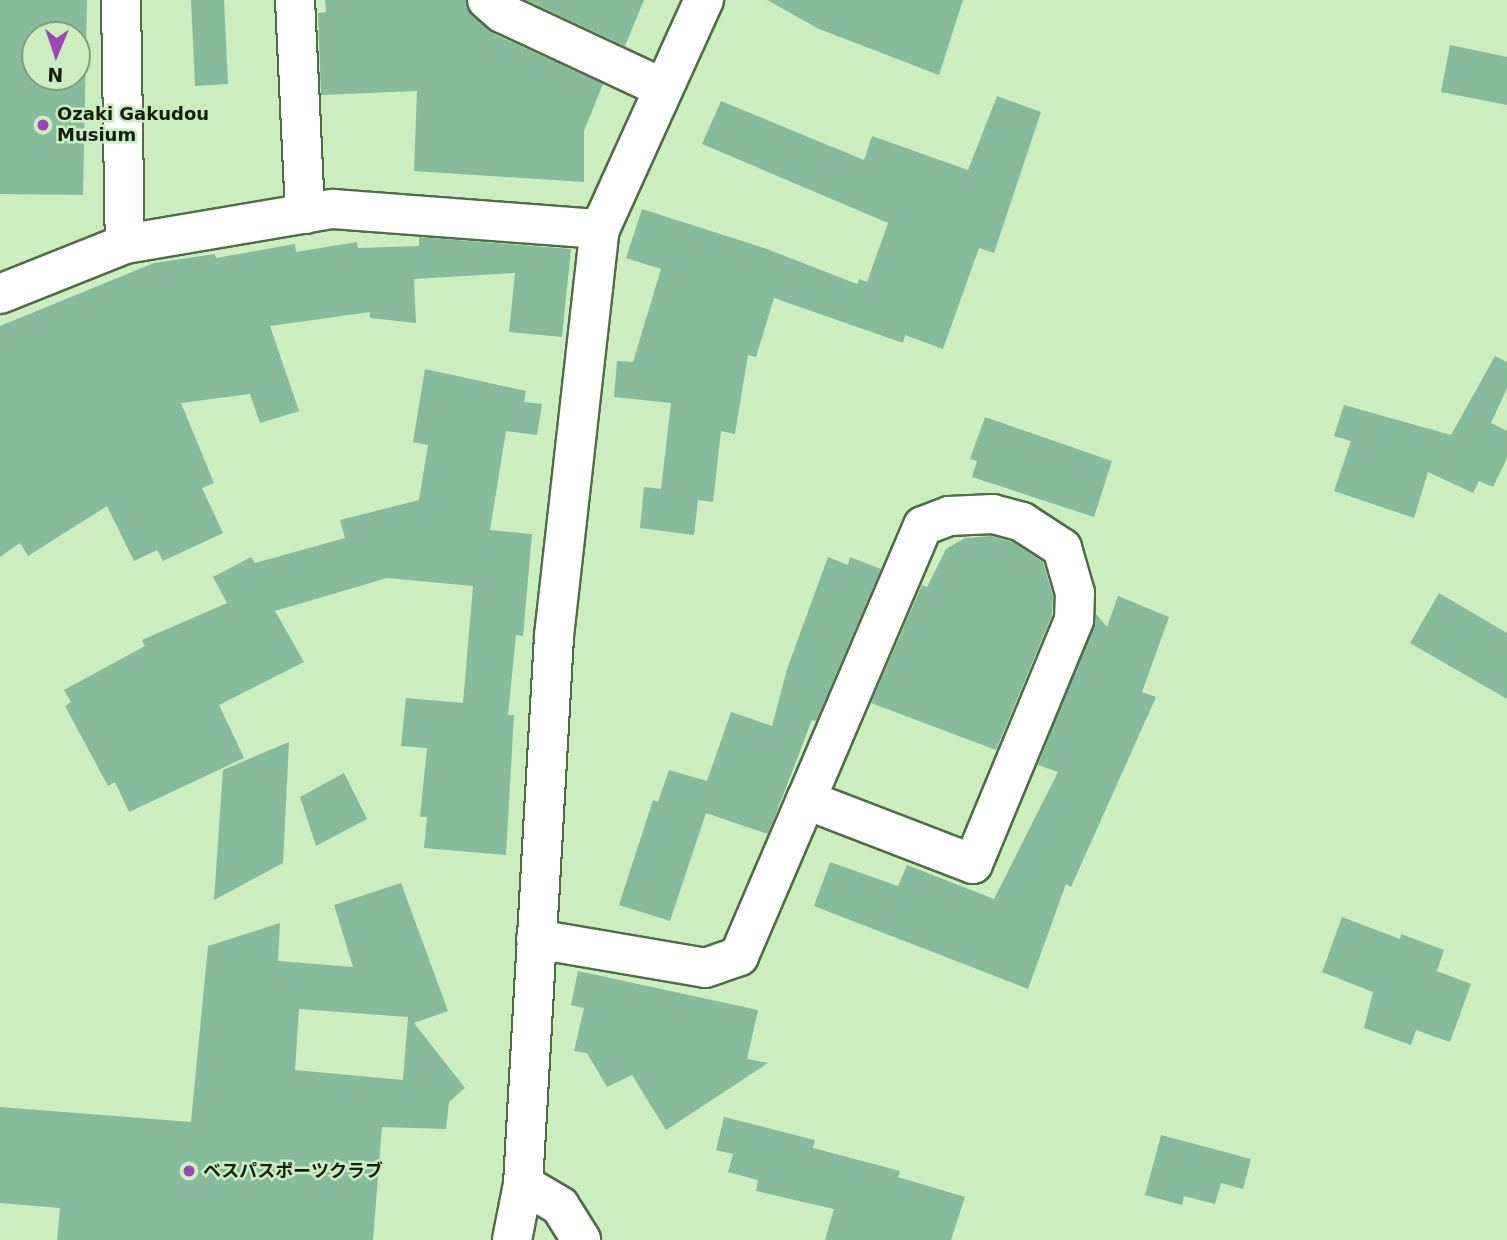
<!DOCTYPE html>
<meta charset="utf-8">
<style>
body{margin:0}
#map{position:relative;width:1507px;height:1240px;overflow:hidden;background:#cbedc0;font-family:"DejaVu Sans","Noto Sans JP",sans-serif}
div>[style]{position:absolute}
[style*='--x']{left:calc(var(--x)*1px);top:calc(var(--y)*1px);width:calc(var(--w)*1px);rotate:calc(var(--a)*1deg)}
.building>*{inset:0;background:#87bb9c}
.roads{filter:drop-shadow(2px 0 #4f6d46) drop-shadow(-2px 0 #4f6d46) drop-shadow(0 2px #4f6d46) drop-shadow(0 -2px #4f6d46)}
.street>*{height:38px;margin:-19px;padding:0 19px;transform-origin:19px;border-radius:19px;background:#fff}
.secondary>*{height:38px;margin:-19px;padding:0 19px;transform-origin:19px;border-radius:19px;background:#fff}
.dots>*{width:19px;height:19px;translate:-50% -50%;box-sizing:border-box;border:4px solid #cbedc0;border-radius:50%}
span{translate:-50% -50%;white-space:nowrap;text-align:center;line-height:1.15;-webkit-text-stroke:5px #cbedc0;paint-order:stroke}
.poi-label{font-size:18px;color:#131f0f;font-weight:700}
.left{translate:0 -50%;text-align:left}
.north{position:absolute;left:21px;top:21px;width:70px;height:70px;box-sizing:border-box;background:#cbedc0;border:2px solid #819b79;border-radius:50%;rotate:182deg;font-size:19px;font-weight:700;line-height:28px;text-align:center;color:#131f0f}
.north::after{content:'';display:block;margin:auto;width:24px;height:32px;background:#9d47b4;clip-path:polygon(50% 0,100% 100%,50% 72%,0 100%)}
</style>
<div id="map">
<div class="building">
<div style="clip-path:polygon(evenodd,0 0,87px 0,83px 195px,0 194px,0 0,35px 35px,77px 35px,77px 77px,35px 77px,35px 35px)"></div>
<div style="clip-path:polygon(191px 0,224px 0,228px 84px,195px 86px)"></div>
<div style="clip-path:polygon(325px 0,466px 0,472px 16px,492px 33px,603px 84px,584px 131px,584px 182px,414px 171px,417px 91px,321px 95px,318px 13px,326px 12px)"></div>
<div style="clip-path:polygon(526px 0,644px 0,625px 46px)"></div>
<div style="clip-path:polygon(767px 0,963px 0,939px 75px,819px 29px)"></div>
<div style="clip-path:polygon(1450px 45px,1507px 57px,1507px 105px,1441px 92px)"></div>
<div style="clip-path:polygon(997px 96px,1041px 112px,994px 253px,979px 248px,943px 349px,905px 335px,903px 343px,774px 298px,756px 357px,748px 355px,735px 434px,721px 431px,713px 502px,698px 500px,694px 535px,640px 528px,644px 487px,661px 489px,671px 403px,614px 397px,617px 361px,633px 362px,661px 269px,626px 258px,642px 209px,767px 249px,857px 284px,859px 279px,867px 282px,888px 223px,702px 144px,721px 101px,864px 160px,872px 136px,968px 170px)"></div>
<div style="clip-path:polygon(419px 237px,571px 249px,562px 337px,509px 332px,515px 273px,414px 279px,416px 323px,370px 318px,370px 312px,270px 326px,299px 411px,260px 423px,250px 394px,181px 403px,214px 483px,202px 488px,223px 533px,163px 561px,157px 550px,134px 561px,107px 506px,28px 556px,20px 543px,0 557px,0 326px,154px 263px,215px 254px,216px 258px,295px 244px,296px 252px,357px 242px,358px 248px,419px 246px)"></div>
<div style="clip-path:polygon(1495px 356px,1507px 362px,1507px 388px,1491px 423px,1507px 431px,1507px 458px,1493px 487px,1479px 481px,1473px 493px,1428px 472px,1414px 518px,1334px 491px,1351px 441px,1334px 436px,1344px 405px,1451px 435px)"></div>
<div style="clip-path:polygon(425px 369px,526px 391px,524px 402px,542px 404px,537px 435px,506px 431px,490px 530px,532px 534px,523px 636px,516px 635px,508px 715px,514px 715px,506px 855px,424px 848px,427px 817px,420px 817px,427px 748px,401px 746px,406px 698px,463px 703px,473px 586px,387px 578px,275px 611px,304px 662px,219px 705px,244px 758px,129px 812px,115px 782px,108px 786px,65px 706px,71px 702px,64px 690px,145px 646px,142px 640px,227px 603px,213px 577px,251px 557px,255px 563px,345px 538px,340px 520px,419px 500px,428px 445px,413px 442px)"></div>
<div style="clip-path:polygon(985px 417px,1112px 461px,1094px 517px,972px 477px,977px 461px,970px 459px)"></div>
<div style="clip-path:polygon(991px 536px,1013px 542px,1043px 562px,1053px 596px,1052px 615px,996px 750px,871px 703px,922px 585px,927px 587px,946px 549px,965px 538px)"></div>
<div style="clip-path:polygon(828px 557px,848px 565px,850px 557px,881px 569px,816px 721px,812px 720px,768px 834px,706px 813px,670px 921px,619px 905px,653px 800px,658px 802px,669px 770px,707px 781px,731px 712px,772px 726px,787px 669px)"></div>
<div style="clip-path:polygon(1439px 593px,1507px 633px,1507px 699px,1410px 643px)"></div>
<div style="clip-path:polygon(1118px 596px,1169px 617px,1142px 692px,1156px 697px,1071px 887px,1066px 884px,1028px 989px,814px 906px,830px 862px,898px 886px,907px 865px,994px 899px,1058px 772px,1038px 765px,1096px 614px,1107px 627px)"></div>
<div style="clip-path:polygon(289px 742px,283px 863px,214px 900px,223px 770px)"></div>
<div style="clip-path:polygon(344px 773px,367px 819px,316px 846px,300px 797px)"></div>
<div style="clip-path:polygon(evenodd,401px 883px,448px 1011px,414px 1023px,465px 1088px,449px 1102px,446px 1129px,382px 1127px,373px 1240px,57px 1240px,60px 1208px,0 1203px,0 1107px,191px 1122px,208px 946px,280px 923px,278px 961px,353px 967px,334px 905px,401px 883px,299px 1009px,408px 1017px,403px 1080px,295px 1070px,299px 1009px)"></div>
<div style="clip-path:polygon(1342px 917px,1400px 939px,1401px 934px,1444px 950px,1437px 971px,1471px 984px,1450px 1042px,1416px 1030px,1411px 1045px,1364px 1028px,1373px 992px,1322px 972px)"></div>
<div style="clip-path:polygon(578px 971px,758px 1010px,747px 1059px,768px 1063px,666px 1130px,632px 1075px,607px 1087px,587px 1053px,574px 1051px,584px 1008px,571px 1005px)"></div>
<div style="clip-path:polygon(724px 1117px,815px 1140px,813px 1148px,900px 1171px,898px 1177px,965px 1197px,951px 1240px,825px 1240px,834px 1209px,756px 1191px,758px 1180px,728px 1172px,733px 1154px,716px 1150px)"></div>
<div style="clip-path:polygon(1161px 1135px,1251px 1159px,1243px 1189px,1221px 1183px,1215px 1204px,1184px 1196px,1182px 1205px,1145px 1195px)"></div>
</div>
<div class="roads">
<div class="street">
<div style="--x:121;--y:0;--w:244;--a:89.1"></div>
<div style="--x:295;--y:0;--w:214;--a:87.3"></div>
<div style="--x:487;--y:0;--w:20;--a:41"></div>
<div style="--x:502;--y:13;--w:175;--a:25"></div>
<div style="--x:0;--y:294;--w:135;--a:-21.8"></div>
<div style="--x:125;--y:244;--w:211;--a:-9.6"></div>
<div style="--x:333;--y:209;--w:268;--a:4.3"></div>
<div style="--x:536;--y:939;--w:171;--a:9.7"></div>
<div style="--x:705;--y:968;--w:36;--a:-19"></div>
<div style="--x:739;--y:956;--w:170;--a:-66.8"></div>
<div style="--x:806;--y:800;--w:298;--a:-66.9"></div>
<div style="--x:923;--y:526;--w:28;--a:-21"></div>
<div style="--x:949;--y:516;--w:44;--a:-2.6"></div>
<div style="--x:993;--y:514;--w:30;--a:15"></div>
<div style="--x:1022;--y:522;--w:48;--a:33"></div>
<div style="--x:1062;--y:548;--w:47;--a:73.9"></div>
<div style="--x:1075;--y:593;--w:27;--a:92"></div>
<div style="--x:1074;--y:620;--w:264;--a:112.5"></div>
<div style="--x:973;--y:864;--w:179;--a:-159"></div>
<div style="--x:523;--y:1184;--w:43;--a:30.7"></div>
<div style="--x:560;--y:1206;--w:40;--a:58"></div>
</div>
<div class="secondary">
<div style="--x:512;--y:1240;--w:57;--a:-78.9"></div>
<div style="--x:523;--y:1184;--w:549;--a:-86.76"></div>
<div style="--x:554;--y:636;--w:410;--a:-83.6"></div>
<div style="--x:600;--y:229;--w:252;--a:-65.6"></div>
</div>
</div>
<div class="dots">
<div style="left:43px;top:125px;background:#9d47b4"></div>
<div style="left:189px;top:1171px;background:#9d47b4"></div>
</div>
<div class="poi-label">
<span class="left" style="left:57px;top:125px">Ozaki Gakudou<br>Musium</span>
<span class="left" style="left:203px;top:1171px">ベスパスポーツクラブ</span>
</div>
<div class="north">N</div>
</div>
